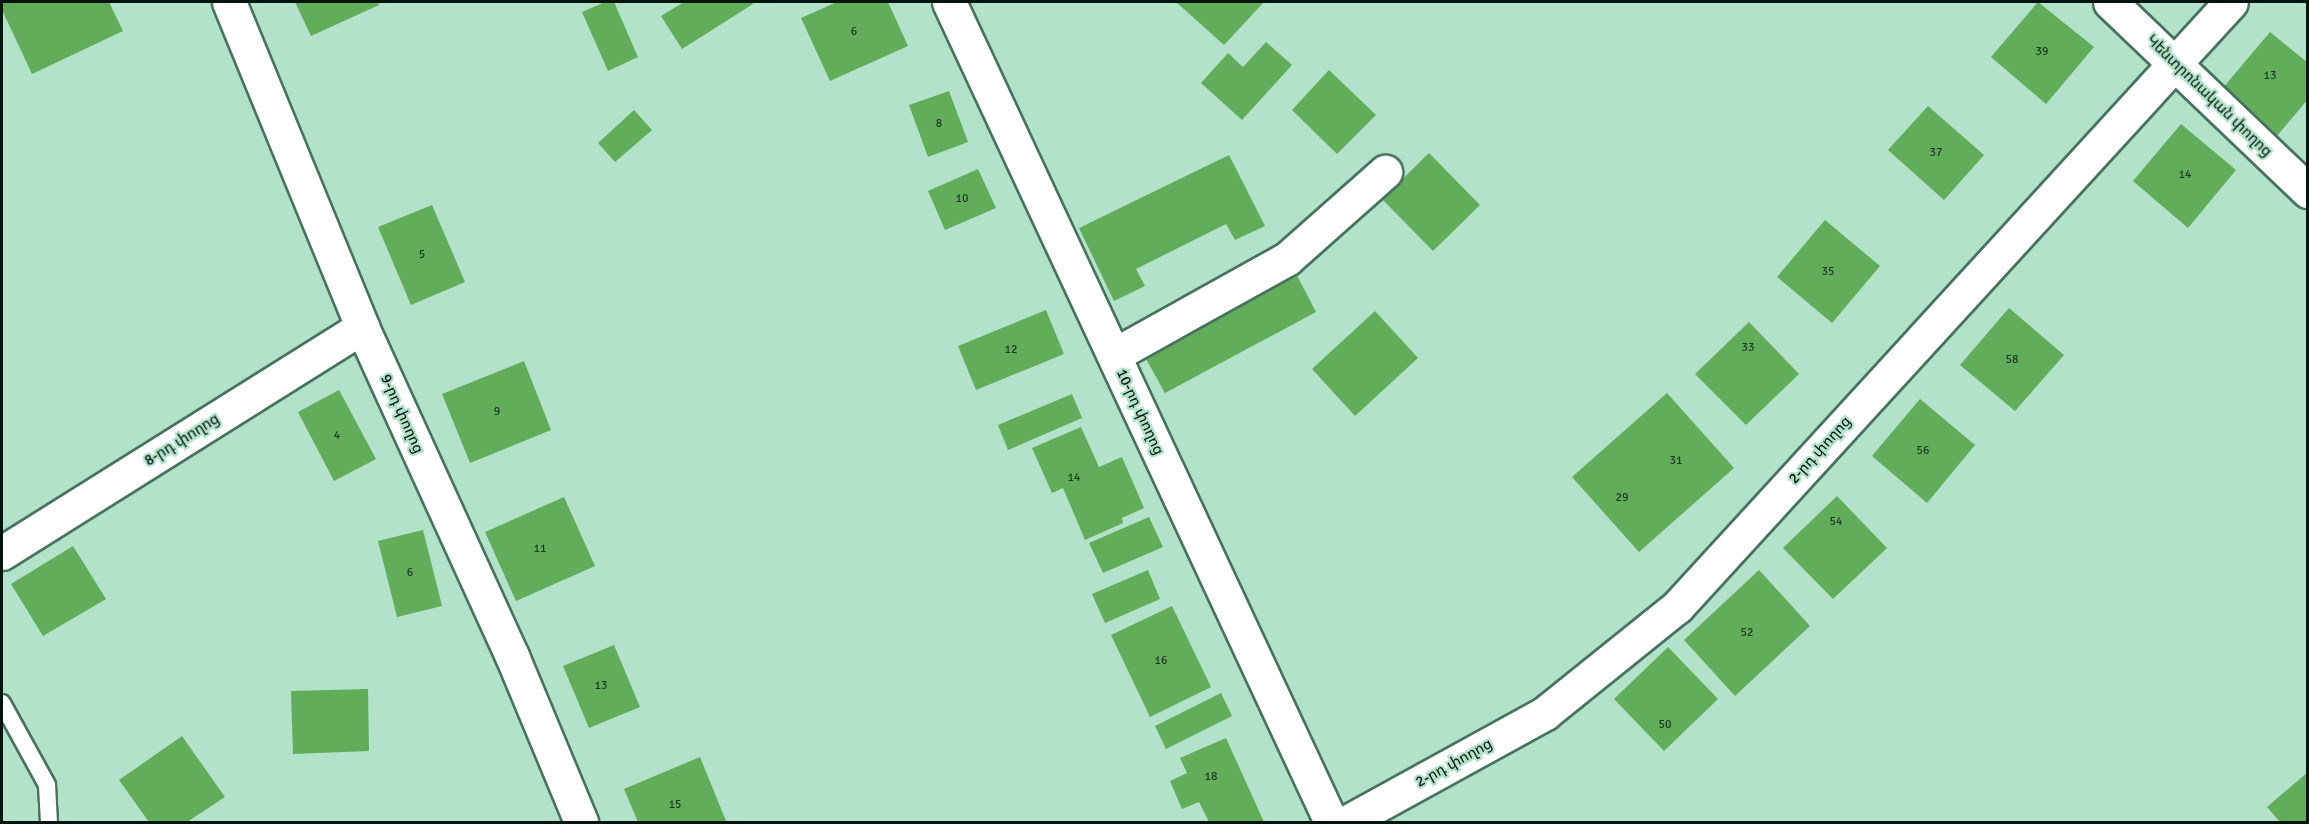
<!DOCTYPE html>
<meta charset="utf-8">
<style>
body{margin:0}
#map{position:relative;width:2309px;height:824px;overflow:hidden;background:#b2e2c9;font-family:Signika,"Noto Sans Armenian",sans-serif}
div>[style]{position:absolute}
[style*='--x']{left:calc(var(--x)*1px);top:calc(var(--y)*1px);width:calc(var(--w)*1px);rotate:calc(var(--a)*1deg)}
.building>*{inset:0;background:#61ad5a}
.roads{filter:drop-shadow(2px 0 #47735e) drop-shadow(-2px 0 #47735e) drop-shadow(0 2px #47735e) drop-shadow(0 -2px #47735e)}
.lane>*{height:16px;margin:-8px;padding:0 8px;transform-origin:8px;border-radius:8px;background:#fff}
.street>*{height:33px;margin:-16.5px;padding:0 16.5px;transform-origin:16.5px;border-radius:16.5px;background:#fff}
.secondary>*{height:33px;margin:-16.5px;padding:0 16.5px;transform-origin:16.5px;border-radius:16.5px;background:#fff}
span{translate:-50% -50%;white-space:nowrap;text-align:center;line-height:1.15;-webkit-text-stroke:4.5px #b2e2c9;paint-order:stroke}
.number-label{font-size:12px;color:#1b3b20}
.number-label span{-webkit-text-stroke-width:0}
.street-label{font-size:15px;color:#04150d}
.frame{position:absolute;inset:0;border:3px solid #04150d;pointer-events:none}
</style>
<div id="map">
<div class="building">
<div style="clip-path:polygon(2px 2px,109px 2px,123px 31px,32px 74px,2px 10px)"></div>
<div style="clip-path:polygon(295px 2px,378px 2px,379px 5px,311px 36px)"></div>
<div style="clip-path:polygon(605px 2px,614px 2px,638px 57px,608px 71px,582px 12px)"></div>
<div style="clip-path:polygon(684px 2px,751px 2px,753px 4px,682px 49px,661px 16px)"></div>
<div style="clip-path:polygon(837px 2px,888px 2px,908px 46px,830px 81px,801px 18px)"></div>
<div style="clip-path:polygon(1176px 2px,1264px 2px,1224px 45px)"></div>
<div style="clip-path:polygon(2038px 2px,2094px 47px,2046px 104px,1991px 57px)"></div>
<div style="clip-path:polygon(2270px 32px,2308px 63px,2308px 99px,2277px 136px,2222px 89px)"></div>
<div style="clip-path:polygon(1266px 42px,1292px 65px,1242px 120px,1201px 83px,1228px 53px,1243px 67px)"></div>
<div style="clip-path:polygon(1329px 70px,1376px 115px,1337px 154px,1292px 110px)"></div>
<div style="clip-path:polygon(949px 91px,968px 142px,928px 157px,909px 105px)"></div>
<div style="clip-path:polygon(1928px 106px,1984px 155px,1944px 200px,1888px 150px)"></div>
<div style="clip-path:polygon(634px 110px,652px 130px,615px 162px,598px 143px)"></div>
<div style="clip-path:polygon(2181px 124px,2236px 170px,2188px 228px,2133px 181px)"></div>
<div style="clip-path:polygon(1429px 153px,1480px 205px,1433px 251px,1382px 199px)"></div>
<div style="clip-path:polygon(1229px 155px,1265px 226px,1235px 240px,1226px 224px,1136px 269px,1145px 286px,1114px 301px,1079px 228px)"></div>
<div style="clip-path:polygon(978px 169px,996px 208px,945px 230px,928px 191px)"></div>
<div style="clip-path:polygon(432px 205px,465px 282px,411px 305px,378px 227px)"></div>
<div style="clip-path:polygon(1825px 220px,1880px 266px,1832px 323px,1777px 277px)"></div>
<div style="clip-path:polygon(1293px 268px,1316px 312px,1165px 393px,1141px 350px)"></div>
<div style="clip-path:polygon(2009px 308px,2064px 355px,2015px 411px,1960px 365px)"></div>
<div style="clip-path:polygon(1046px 310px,1064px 354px,976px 390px,958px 346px)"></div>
<div style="clip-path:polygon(1375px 311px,1418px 358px,1355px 416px,1312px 369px)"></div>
<div style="clip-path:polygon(1749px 322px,1799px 374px,1746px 425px,1695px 374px)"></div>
<div style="clip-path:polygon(524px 361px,551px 430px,470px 463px,442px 394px)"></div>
<div style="clip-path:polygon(339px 390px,376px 459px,334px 481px,298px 412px)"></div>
<div style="clip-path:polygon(1667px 393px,1734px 468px,1639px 552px,1572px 477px)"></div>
<div style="clip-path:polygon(1072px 394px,1082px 418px,1008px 450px,998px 425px)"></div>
<div style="clip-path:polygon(1920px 399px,1975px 445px,1927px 503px,1872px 456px)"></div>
<div style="clip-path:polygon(1081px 427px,1099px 467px,1122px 457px,1144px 508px,1122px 518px,1123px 523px,1085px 540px,1063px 488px,1052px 493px,1032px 448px)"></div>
<div style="clip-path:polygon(1837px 496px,1887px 548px,1833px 599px,1783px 548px)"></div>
<div style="clip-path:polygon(564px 497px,595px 566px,516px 601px,485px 532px)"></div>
<div style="clip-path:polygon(1149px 517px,1163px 547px,1103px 573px,1089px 543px)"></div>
<div style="clip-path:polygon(423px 530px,442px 606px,397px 617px,378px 541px)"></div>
<div style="clip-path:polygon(73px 546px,106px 599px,43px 636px,11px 584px)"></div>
<div style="clip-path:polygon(1148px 570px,1160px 599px,1105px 623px,1092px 594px)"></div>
<div style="clip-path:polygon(1759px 570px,1810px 626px,1735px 696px,1684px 640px)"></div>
<div style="clip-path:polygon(1172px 606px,1211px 687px,1150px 717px,1111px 635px)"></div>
<div style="clip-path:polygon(614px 645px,640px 707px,589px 728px,563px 666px)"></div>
<div style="clip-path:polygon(1668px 647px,1718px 699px,1664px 751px,1614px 699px)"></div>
<div style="clip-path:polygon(368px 689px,369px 751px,293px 754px,291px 691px)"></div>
<div style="clip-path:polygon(1221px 693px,1232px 716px,1166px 749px,1155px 726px)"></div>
<div style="clip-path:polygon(182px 736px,225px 797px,187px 822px,149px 822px,119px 780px)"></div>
<div style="clip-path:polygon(1226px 738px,1264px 822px,1209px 822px,1199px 802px,1182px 809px,1170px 781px,1187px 773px,1180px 758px)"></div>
<div style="clip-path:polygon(700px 757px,726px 821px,638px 822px,624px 789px)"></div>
<div style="clip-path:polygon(2308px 772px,2308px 822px,2280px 822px,2267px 807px)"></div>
</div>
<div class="roads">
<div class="lane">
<div style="--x:2;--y:703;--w:94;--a:61.2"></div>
<div style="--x:47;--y:785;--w:37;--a:87"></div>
</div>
<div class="street">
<div style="--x:229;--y:2;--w:351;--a:67.7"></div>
<div style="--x:362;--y:327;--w:362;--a:65.5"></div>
<div style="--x:512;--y:656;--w:180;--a:67.4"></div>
<div style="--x:949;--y:2;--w:905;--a:65.02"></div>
<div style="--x:1114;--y:355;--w:199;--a:-29.1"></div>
<div style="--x:1288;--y:258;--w:130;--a:-41.6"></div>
<div style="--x:2;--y:553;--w:425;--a:-32.1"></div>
<div style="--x:1347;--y:822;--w:226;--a:-28.8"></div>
<div style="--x:1545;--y:713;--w:169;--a:-38.8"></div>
<div style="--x:1677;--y:607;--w:820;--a:-47.52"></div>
</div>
<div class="secondary">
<div style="--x:2110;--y:2;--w:274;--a:43.7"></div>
</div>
</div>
<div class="number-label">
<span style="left:854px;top:32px">6</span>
<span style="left:2042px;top:52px">39</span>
<span style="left:2270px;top:76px">13</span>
<span style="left:939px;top:124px">8</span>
<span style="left:1936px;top:153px">37</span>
<span style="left:2185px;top:175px">14</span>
<span style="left:962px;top:199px">10</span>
<span style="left:422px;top:255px">5</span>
<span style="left:1828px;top:272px">35</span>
<span style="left:1748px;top:348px">33</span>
<span style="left:1011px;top:350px">12</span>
<span style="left:2012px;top:360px">58</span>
<span style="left:497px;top:412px">9</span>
<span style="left:337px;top:436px">4</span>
<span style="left:1923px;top:451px">56</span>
<span style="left:1676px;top:461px">31</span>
<span style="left:1074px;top:478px">14</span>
<span style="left:1622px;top:498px">29</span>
<span style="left:1836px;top:522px">54</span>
<span style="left:540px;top:549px">11</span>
<span style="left:410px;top:573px">6</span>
<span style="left:1747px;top:633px">52</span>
<span style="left:1161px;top:661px">16</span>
<span style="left:601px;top:686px">13</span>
<span style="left:1665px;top:725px">50</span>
<span style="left:1211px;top:777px">18</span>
<span style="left:675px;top:805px">15</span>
</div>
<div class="street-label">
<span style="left:2209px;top:96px;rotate:44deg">Կենտրոնական փողոց</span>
<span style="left:1140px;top:412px;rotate:65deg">10-րդ փողոց</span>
<span style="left:402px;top:414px;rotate:66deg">9-րդ փողոց</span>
<span style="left:182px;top:440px;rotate:-32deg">8-րդ փողոց</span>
<span style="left:1820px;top:450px;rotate:-48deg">2-րդ փողոց</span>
<span style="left:1454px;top:763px;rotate:-29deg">2-րդ փողոց</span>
</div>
<div class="frame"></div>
</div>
